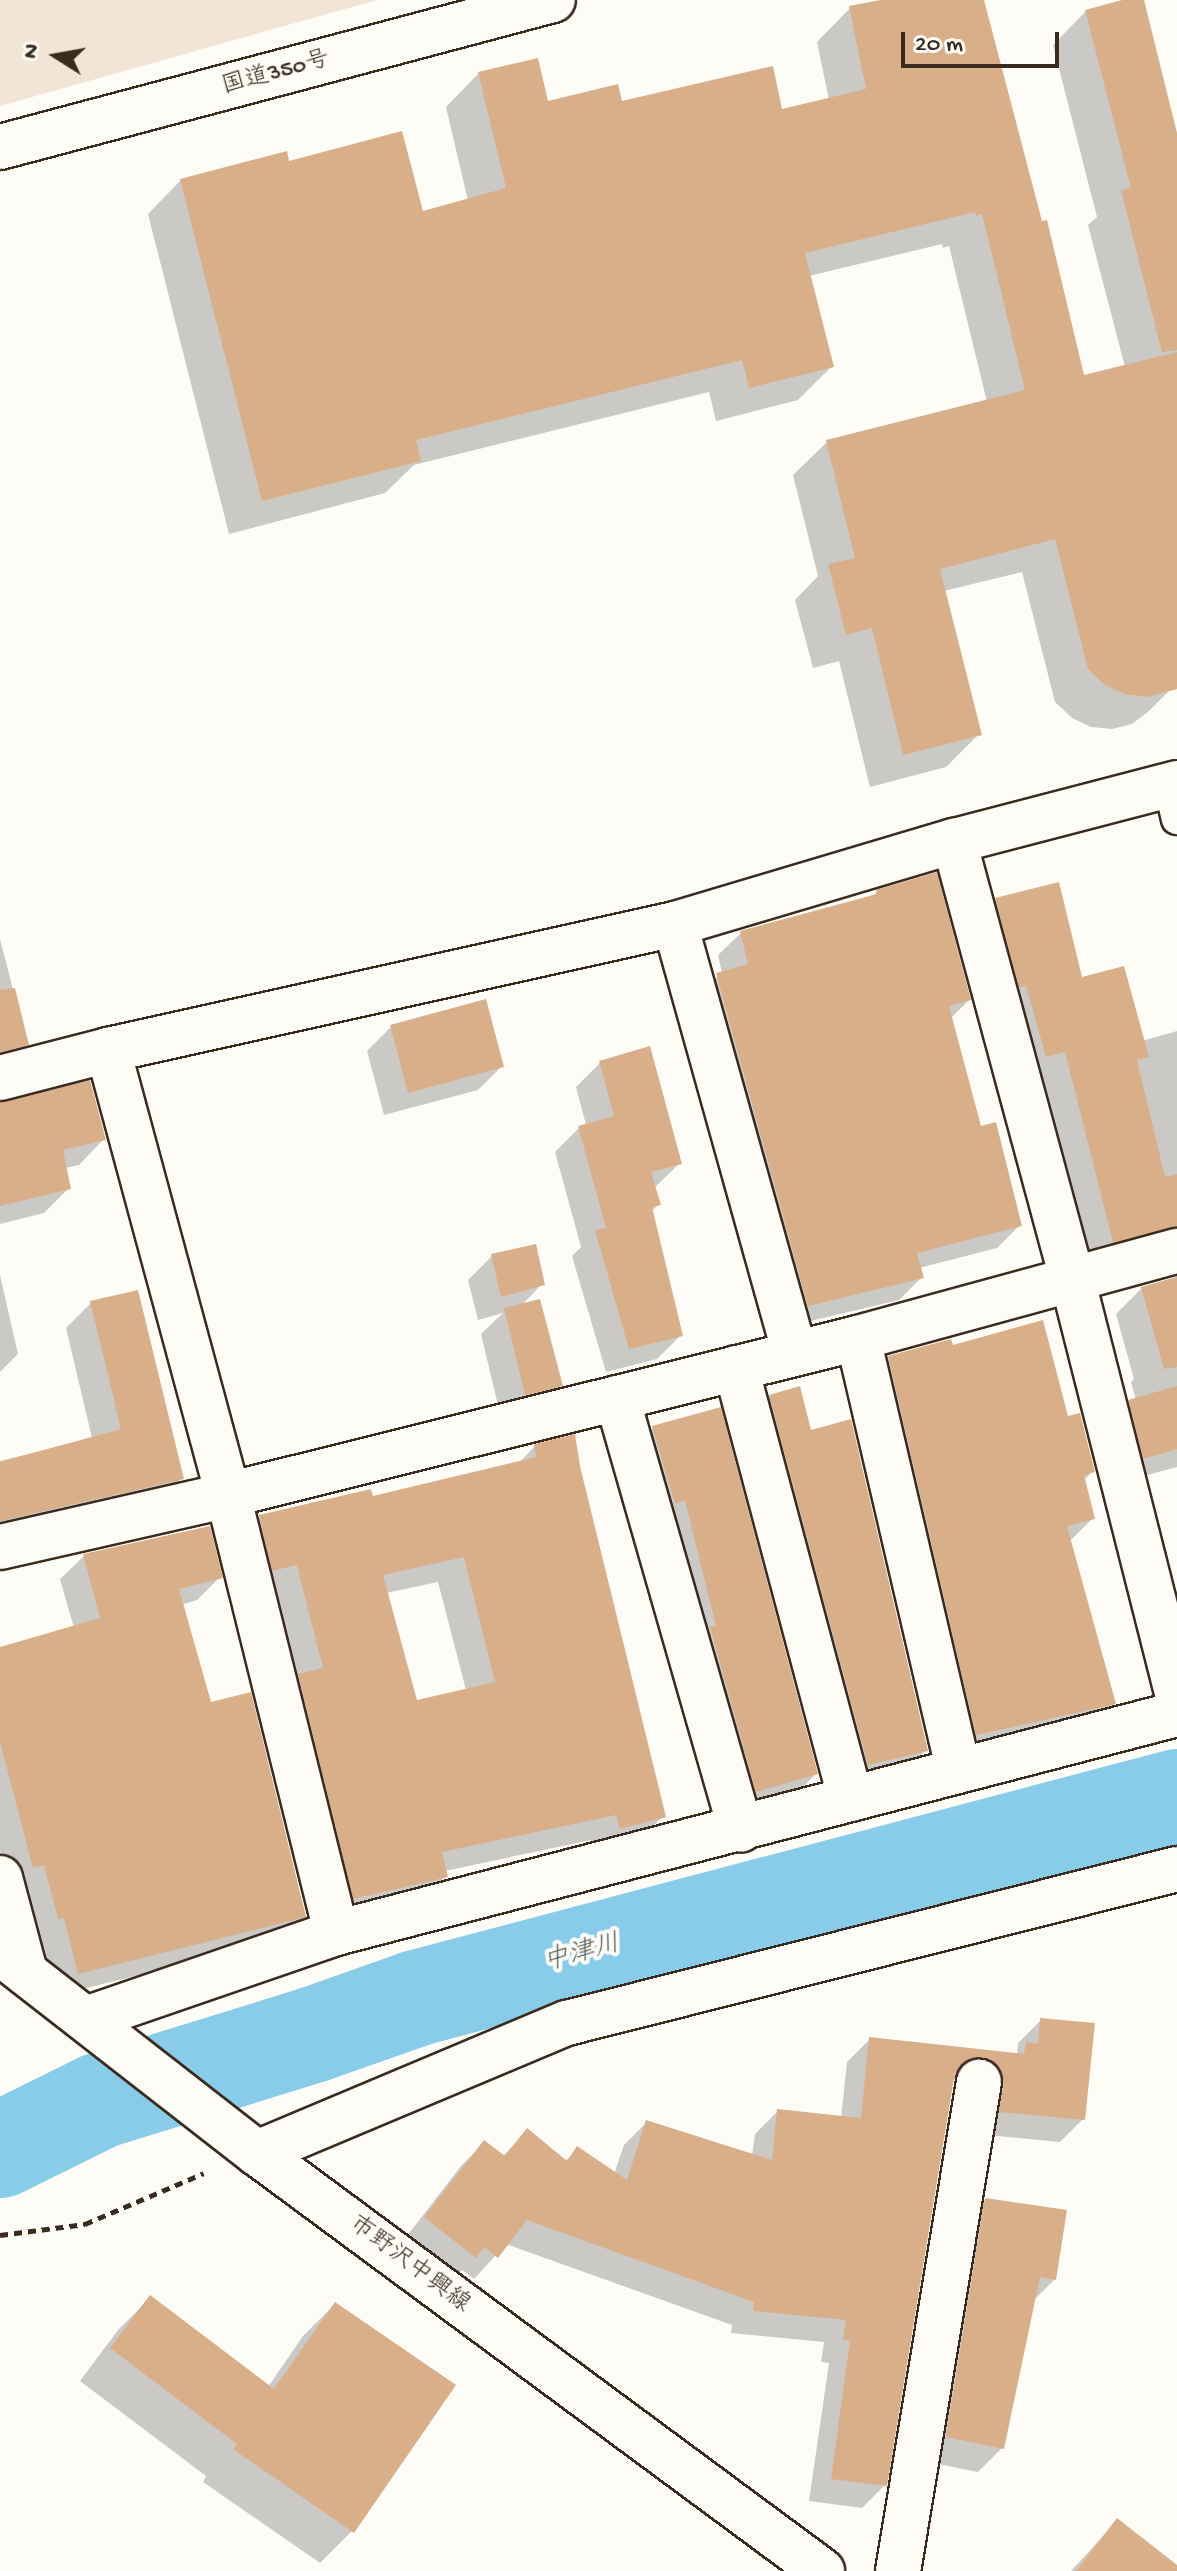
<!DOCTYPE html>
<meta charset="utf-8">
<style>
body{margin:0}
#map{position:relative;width:1177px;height:2571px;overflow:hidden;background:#fdfcf7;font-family:"Gochi Hand","Klee One",sans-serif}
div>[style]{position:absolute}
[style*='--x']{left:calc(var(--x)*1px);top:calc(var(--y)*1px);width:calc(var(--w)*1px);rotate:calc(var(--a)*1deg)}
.built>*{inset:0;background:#f2e5d6}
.shadow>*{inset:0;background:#0003}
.river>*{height:96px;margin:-48px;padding:0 48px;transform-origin:48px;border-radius:48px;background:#88cce9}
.building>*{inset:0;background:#d9af8a}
.path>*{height:5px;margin-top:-2.5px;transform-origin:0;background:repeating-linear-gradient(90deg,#3b2a1e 0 8px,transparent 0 14px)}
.roads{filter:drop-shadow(2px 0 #3b2a1e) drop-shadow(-2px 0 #3b2a1e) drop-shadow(0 2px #3b2a1e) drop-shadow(0 -2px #3b2a1e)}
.service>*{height:30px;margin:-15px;padding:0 15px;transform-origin:15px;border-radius:15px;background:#fdfcf7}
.minor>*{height:44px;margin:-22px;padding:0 22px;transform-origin:22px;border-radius:22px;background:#fdfcf7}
.secondary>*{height:44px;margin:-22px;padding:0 22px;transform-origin:22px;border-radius:22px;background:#fdfcf7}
.trunk>*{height:44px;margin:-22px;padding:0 22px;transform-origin:22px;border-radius:22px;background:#fdfcf7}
span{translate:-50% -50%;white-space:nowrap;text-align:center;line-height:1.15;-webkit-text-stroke:8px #fdfcf7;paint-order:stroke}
.street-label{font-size:24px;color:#3b2a1e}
.water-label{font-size:26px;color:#525b5b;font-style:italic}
.north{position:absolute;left:16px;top:16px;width:80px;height:80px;-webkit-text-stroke:6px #fdfcf7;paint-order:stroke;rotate:281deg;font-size:22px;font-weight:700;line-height:32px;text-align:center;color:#3b2a1e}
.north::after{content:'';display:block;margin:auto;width:28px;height:36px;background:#3b2a1e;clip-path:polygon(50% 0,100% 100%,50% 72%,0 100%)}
.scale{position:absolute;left:901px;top:32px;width:158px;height:36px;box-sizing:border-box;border:4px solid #3b2a1e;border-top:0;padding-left:10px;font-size:24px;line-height:28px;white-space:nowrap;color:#3b2a1e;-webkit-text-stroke:6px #fdfcf7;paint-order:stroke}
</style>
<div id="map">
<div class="built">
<div style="clip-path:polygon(0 0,377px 0,0 106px)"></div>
</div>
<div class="shadow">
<div style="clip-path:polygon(890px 0,982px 0,1083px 378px,1125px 367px,1088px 225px,1097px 217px,1053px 45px,1086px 11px,1142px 0,1177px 135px,1177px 683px,1149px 711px,1132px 724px,1112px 729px,1091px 727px,1072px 718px,1055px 702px,1022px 572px,944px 591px,979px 734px,946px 767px,870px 787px,839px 661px,813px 668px,795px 600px,818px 576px,793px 475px,827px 442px,987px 402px,949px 246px,943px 248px,942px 244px,809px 276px,831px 367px,798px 400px,716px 421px,709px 392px,414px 465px,385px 493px,229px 534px,148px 214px,181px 180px,288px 163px,421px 214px,468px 201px,446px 107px,479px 73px,546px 104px,780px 111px,829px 100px,817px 42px,850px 8px)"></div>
<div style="clip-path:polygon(877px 892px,969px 1000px,951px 1018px,980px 1128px,1020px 1225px,997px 1248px,919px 1268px,922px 1277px,899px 1300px,785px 1327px,694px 997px,722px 973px,718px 955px,741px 933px,872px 897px)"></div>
<div style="clip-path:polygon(996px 899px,1142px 1041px,1177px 1031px,1177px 1467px,1118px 1483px,1104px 1427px,1136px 1400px,1131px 1382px,1134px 1379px,1116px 1314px,1142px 1288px,1176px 1277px,1176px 1272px,1088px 1267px,970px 925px)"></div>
<div style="clip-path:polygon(0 939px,27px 1044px,0 1071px)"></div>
<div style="clip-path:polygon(391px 1027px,502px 1066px,478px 1090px,384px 1115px,367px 1051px)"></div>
<div style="clip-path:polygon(600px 1063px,680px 1163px,654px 1188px,659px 1204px,651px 1212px,681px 1335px,657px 1359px,606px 1372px,572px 1256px,581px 1247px,555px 1152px,579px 1128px,586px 1125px,576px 1087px)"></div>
<div style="clip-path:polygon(0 1104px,104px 1139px,79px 1165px,65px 1168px,69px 1188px,44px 1213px,0 1224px)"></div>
<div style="clip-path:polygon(492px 1256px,542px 1284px,520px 1307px,561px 1385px,537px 1409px,501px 1418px,481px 1334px,503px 1313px,478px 1320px,468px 1280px)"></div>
<div style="clip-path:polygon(0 1275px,18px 1354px,0 1372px)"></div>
<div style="clip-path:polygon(91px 1303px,181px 1479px,156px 1504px,0 1540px,0 1461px,92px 1438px,66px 1328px)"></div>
<div style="clip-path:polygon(889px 1358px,1067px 1419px,1093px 1471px,1083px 1481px,1093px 1518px,1069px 1542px,1114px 1703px,1087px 1731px,949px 1761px,861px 1385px)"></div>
<div style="clip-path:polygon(770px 1396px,809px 1433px,926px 1750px,908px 1768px,850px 1782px,752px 1414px)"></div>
<div style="clip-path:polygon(653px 1428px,816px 1774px,795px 1795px,735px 1812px,632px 1449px)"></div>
<div style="clip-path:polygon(evenodd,535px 1446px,578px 1466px,663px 1816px,638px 1842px,595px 1854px,591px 1840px,445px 1871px,446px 1876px,420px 1902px,328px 1924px,234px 1542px,260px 1517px,371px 1498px,518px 1464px,535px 1446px,438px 1582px,466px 1690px,416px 1702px,386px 1593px,438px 1582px)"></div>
<div style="clip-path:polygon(84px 1556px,220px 1577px,197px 1600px,181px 1605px,210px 1705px,304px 1916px,281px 1940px,54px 1996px,41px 1940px,35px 1941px,11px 1890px,0 1851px,0 1649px,74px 1628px,60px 1579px)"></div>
<div style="clip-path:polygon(1041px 2020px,1083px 2119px,1060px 2142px,977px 2134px,960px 2080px,952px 2080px,885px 2485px,862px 2508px,809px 2501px,829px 2363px,821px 2362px,824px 2342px,731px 2333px,732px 2325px,506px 2244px,474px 2279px,462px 2270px,452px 2280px,403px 2241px,461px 2166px,484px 2143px,502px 2157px,527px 2131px,565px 2161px,578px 2149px,614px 2174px,624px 2145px,647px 2122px,752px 2156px,755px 2134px,778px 2111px,841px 2118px,847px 2062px,870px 2039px,1017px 2055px,1018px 2043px)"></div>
<div style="clip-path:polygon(986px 2200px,1055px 2279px,1033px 2301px,1002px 2448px,978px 2472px,923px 2461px,962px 2224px)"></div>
<div style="clip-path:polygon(150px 2298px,268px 2387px,303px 2336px,335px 2304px,352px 2531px,320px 2563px,203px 2482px,206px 2476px,80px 2381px,118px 2330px)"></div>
<div style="clip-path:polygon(1117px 2521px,1177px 2567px,1177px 2571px,1071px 2571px)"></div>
</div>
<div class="river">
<div style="--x:0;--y:2150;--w:110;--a:-26.3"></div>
<div style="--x:99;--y:2101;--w:226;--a:-17.2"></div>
<div style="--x:315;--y:2034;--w:108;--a:-19.4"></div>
<div style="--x:417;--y:1998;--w:786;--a:-14.81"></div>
</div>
<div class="building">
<div style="clip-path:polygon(880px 0,984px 0,1042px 221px,1047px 220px,1084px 375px,1177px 352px,1177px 689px,1147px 697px,1125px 694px,1105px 685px,1088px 669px,1055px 539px,940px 569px,982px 735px,903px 755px,872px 628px,846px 635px,828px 564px,855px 558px,826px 440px,1025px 390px,982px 214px,976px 216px,975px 212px,805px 253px,834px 367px,749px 388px,742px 360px,416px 440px,421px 461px,262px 501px,180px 179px,287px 151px,289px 161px,402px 131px,423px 211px,506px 188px,478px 72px,538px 58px,548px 101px,618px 84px,622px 101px,773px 66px,782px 109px,866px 89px,849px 6px)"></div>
<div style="clip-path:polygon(1122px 0,1144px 0,1177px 133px,1177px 350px,1162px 352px,1121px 190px,1131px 188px,1085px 10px)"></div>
<div style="clip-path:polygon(937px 872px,971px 1000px,949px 1006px,981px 1126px,996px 1122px,1022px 1226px,917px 1253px,924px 1278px,808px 1306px,716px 973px,748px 964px,740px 931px,877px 894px,876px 890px)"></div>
<div style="clip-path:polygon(1059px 882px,1082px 977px,1124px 966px,1149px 1057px,1137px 1060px,1165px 1177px,1177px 1174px,1177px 1227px,1113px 1243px,1065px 1052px,1046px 1057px,1026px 986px,1019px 987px,995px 898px)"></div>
<div style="clip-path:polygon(15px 988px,29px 1045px,0 1052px,0 990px)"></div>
<div style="clip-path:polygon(486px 999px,504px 1067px,408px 1093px,390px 1025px)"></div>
<div style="clip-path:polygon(650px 1046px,682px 1164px,651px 1172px,661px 1205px,652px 1207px,683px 1336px,629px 1349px,595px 1230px,606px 1228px,578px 1126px,614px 1116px,599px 1061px)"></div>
<div style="clip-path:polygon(90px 1080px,106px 1140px,63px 1150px,71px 1189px,0 1206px,0 1102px)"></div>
<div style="clip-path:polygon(536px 1244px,545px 1285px,501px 1297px,491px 1254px)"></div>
<div style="clip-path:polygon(1177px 1277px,1177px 1367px,1164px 1369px,1141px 1287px)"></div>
<div style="clip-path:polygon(138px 1290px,184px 1479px,0 1521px,0 1462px,121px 1429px,90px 1301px)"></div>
<div style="clip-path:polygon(540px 1299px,563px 1386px,525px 1395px,504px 1308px)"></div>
<div style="clip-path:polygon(1043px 1320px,1068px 1416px,1080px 1413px,1095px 1472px,1084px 1475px,1095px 1519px,1067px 1526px,1116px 1704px,976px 1735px,888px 1356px,951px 1339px,953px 1345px)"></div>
<div style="clip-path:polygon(800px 1386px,811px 1430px,851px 1419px,928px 1751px,868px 1765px,769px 1395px)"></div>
<div style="clip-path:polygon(1177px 1386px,1177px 1449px,1143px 1459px,1128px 1400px)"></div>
<div style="clip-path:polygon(721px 1407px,818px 1774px,756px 1792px,710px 1627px,716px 1626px,685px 1500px,675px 1504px,652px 1426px)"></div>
<div style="clip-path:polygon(evenodd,575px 1434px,580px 1466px,666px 1817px,620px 1829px,616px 1815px,442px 1852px,448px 1877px,353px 1899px,298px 1674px,323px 1668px,297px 1565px,272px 1571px,259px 1515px,371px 1489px,373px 1496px,536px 1457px,534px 1444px,575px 1434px,464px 1557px,495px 1682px,417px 1700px,383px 1575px,464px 1557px)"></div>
<div style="clip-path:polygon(210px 1526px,223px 1578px,179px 1589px,211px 1702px,251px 1692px,306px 1917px,78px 1974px,64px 1918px,58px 1919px,44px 1865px,33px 1868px,0 1742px,0 1647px,100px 1618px,83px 1554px)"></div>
<div style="clip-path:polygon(1040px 2018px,1095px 2023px,1085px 2120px,999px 2112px,1004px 2085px,1002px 2073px,995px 2063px,984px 2058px,971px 2058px,959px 2067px,954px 2078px,887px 2486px,831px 2479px,850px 2340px,843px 2340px,846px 2320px,753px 2311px,754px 2302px,527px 2220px,498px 2258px,484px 2247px,476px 2258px,424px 2217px,484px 2140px,505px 2156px,527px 2128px,567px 2161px,577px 2146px,627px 2180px,646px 2120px,772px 2160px,777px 2109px,861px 2118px,869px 2037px,1024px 2054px,1026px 2042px,1038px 2044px)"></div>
<div style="clip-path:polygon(985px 2198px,1067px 2210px,1056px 2280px,1040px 2277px,1004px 2449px,946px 2437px)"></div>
<div style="clip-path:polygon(150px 2295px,274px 2389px,335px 2302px,456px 2385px,354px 2533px,233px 2449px,237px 2444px,110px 2348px)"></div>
<div style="clip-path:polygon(1117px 2518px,1177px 2565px,1177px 2571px,1076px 2571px)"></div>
</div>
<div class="path">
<div style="--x:0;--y:2235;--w:86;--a:-7.4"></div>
<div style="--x:85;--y:2224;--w:129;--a:-23.2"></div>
</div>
<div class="roads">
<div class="service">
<div style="--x:1169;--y:785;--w:35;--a:77"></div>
</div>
<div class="minor">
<div style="--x:1177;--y:783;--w:230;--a:165.4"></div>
<div style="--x:954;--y:841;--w:453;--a:74.9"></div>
<div style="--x:1072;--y:1278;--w:429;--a:75.8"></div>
<div style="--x:675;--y:924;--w:445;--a:74.4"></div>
<div style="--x:108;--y:1050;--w:461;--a:74.9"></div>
<div style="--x:228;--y:1495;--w:451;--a:76.1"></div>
<div style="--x:0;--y:1078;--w:112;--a:-14.5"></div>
<div style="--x:108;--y:1050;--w:581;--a:-12.53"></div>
<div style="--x:675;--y:924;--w:291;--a:-16.6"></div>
<div style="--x:858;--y:1338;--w:442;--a:76.9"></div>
<div style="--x:736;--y:1368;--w:446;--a:75.1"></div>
<div style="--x:617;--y:1398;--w:449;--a:74"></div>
<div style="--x:0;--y:1547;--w:234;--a:-12.8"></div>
<div style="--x:228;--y:1495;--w:649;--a:-13.99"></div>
<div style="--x:858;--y:1338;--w:331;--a:-15.3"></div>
<div style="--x:0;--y:1878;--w:97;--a:75.1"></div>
<div style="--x:86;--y:2019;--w:264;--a:-19"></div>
<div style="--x:336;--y:1933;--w:869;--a:-14.6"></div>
<div style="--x:257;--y:2153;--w:336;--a:-22.8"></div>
<div style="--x:567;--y:2023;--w:629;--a:-14.17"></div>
<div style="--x:898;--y:2571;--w:496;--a:-80.6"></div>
</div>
<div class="secondary">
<div style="--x:0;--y:1953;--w:326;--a:37.9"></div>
<div style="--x:257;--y:2153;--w:703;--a:36.49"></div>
</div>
<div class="trunk">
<div style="--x:0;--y:147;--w:572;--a:-14.89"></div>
</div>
</div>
<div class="street-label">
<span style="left:276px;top:74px;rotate:-15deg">国道350号</span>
<span style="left:409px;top:2265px;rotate:37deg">市野沢中興線</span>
</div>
<div class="water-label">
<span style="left:582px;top:1955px;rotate:-15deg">中津川</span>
</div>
<div class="north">N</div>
<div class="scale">20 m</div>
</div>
